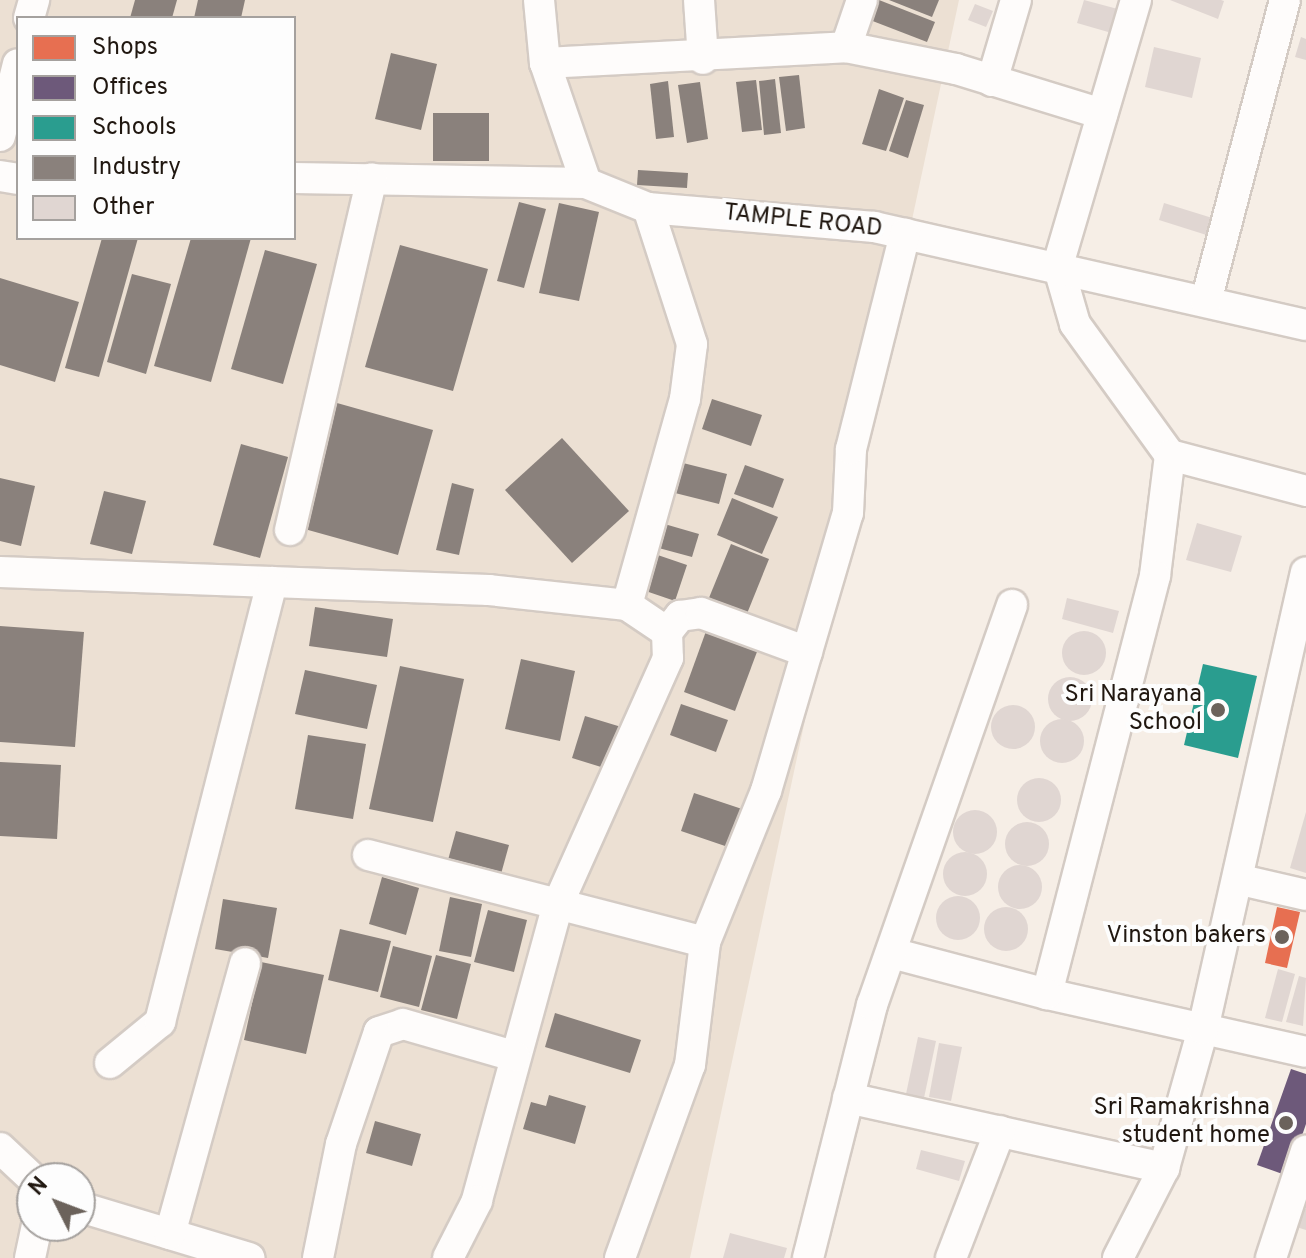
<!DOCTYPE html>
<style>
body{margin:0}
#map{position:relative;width:1306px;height:1258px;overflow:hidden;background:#f6eee6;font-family:Overpass,sans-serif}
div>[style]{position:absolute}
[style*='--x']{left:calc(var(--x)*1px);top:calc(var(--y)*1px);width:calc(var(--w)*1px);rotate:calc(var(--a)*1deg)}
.industrial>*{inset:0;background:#ece0d3}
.shops>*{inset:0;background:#e76f51}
.offices>*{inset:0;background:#6d597a}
.schools>*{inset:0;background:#2a9d8f}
.industry>*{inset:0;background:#8a817c}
.building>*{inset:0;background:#e0d6d2}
.round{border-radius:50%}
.roads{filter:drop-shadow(2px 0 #d4cbc4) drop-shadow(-2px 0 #d4cbc4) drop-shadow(0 2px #d4cbc4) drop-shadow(0 -2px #d4cbc4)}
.minor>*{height:30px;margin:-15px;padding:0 15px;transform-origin:15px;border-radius:15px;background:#fefcfb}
.dots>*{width:22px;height:22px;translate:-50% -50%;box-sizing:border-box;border:4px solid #fdfdfd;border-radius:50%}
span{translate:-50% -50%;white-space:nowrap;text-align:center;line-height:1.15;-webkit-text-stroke:8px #fdfdfd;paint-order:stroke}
.street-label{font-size:24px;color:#201710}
.poi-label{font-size:24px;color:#201710}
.right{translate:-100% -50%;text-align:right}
.legend{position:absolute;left:16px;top:16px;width:280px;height:224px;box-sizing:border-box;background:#fdfdfd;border:2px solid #a5a19e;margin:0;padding:10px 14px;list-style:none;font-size:24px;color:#201710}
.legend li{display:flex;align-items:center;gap:16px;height:40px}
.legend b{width:40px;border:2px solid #a5a19e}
.north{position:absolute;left:16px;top:1162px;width:80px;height:80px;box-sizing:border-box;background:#fdfdfd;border:2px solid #a5a19e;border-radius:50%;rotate:312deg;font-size:22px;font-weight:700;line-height:32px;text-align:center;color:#201710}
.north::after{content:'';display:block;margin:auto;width:28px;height:36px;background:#6b625b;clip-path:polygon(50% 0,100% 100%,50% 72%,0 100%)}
</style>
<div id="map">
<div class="industrial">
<div style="clip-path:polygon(evenodd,0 0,959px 0,690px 1258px,0 1258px,0 0,18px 18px,294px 18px,294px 238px,18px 238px,18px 18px,0 0,32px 1178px,80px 1178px,80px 1226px,32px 1226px,32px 1178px)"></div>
</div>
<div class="shops">
<div style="clip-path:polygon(1277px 907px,1300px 912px,1287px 968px,1265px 963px)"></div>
</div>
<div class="offices">
<div style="clip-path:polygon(1291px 1069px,1306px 1074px,1306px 1124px,1288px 1176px,1257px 1165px)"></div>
</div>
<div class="schools">
<div style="clip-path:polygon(1203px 664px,1257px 676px,1238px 758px,1184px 745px)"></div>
</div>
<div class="industry">
<div style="clip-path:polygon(135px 0,177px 0,172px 18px,130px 18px)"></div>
<div style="clip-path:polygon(198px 0,245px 0,241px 18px,194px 18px)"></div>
<div style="clip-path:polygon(879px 0,935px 22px,927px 42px,870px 20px)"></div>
<div style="clip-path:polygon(889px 0,939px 0,932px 17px)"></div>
<div style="clip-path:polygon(391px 53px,437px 64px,421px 130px,375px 119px)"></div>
<div style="clip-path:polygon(799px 75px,805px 128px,786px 131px,779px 77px)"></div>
<div style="clip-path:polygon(775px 79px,781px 133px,764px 135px,759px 81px)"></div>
<div style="clip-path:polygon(756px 80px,762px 130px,742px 132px,736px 82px)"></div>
<div style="clip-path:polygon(668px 81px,674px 137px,656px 139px,650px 84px)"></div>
<div style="clip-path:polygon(700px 82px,708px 139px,687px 143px,678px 85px)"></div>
<div style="clip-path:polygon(879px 89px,904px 98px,886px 151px,862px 144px)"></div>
<div style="clip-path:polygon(906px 100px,924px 105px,908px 158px,889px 151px)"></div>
<div style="clip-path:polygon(433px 113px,489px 113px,489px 161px,433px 161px)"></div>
<div style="clip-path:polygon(638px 170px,688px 173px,687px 188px,637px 185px)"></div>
<div style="clip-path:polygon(519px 202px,546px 209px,524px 288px,497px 281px)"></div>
<div style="clip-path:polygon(559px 203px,599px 212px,579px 301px,539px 293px)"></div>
<div style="clip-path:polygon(102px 238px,138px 238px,99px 377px,65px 368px)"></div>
<div style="clip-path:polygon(191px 238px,251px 238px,211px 382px,154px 366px)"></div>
<div style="clip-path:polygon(400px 245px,488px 269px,453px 391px,365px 367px)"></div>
<div style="clip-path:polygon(265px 250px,317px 264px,283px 384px,231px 369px)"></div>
<div style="clip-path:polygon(132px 274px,171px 284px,146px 374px,107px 362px)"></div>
<div style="clip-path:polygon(0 278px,79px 302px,55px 382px,0 365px)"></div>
<div style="clip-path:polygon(712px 399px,762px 415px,751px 446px,702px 429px)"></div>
<div style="clip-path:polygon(337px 403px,433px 430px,398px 555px,301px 528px)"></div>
<div style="clip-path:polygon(562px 438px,629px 511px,572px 563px,505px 490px)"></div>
<div style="clip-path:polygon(241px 444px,288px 457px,260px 558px,213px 545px)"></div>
<div style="clip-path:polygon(671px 460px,727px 474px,719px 504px,663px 490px)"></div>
<div style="clip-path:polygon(745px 465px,784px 479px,773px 508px,734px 494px)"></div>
<div style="clip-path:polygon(0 478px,35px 486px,21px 546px,0 541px)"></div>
<div style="clip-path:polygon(452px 483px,474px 489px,459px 555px,436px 550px)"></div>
<div style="clip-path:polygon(104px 491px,146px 501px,132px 554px,90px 544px)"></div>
<div style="clip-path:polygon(732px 498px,778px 517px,762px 554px,717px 535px)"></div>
<div style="clip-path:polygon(661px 523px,699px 534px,692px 557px,655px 547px)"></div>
<div style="clip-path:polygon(731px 544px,769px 559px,742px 626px,704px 610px)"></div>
<div style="clip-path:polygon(646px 551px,687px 565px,675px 601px,634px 587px)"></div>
<div style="clip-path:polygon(315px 607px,393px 619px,387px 657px,309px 646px)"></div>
<div style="clip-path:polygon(709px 623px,761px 641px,735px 711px,684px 692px)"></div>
<div style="clip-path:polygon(0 626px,84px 632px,75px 747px,0 742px)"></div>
<div style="clip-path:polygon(521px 659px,575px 671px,560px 741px,505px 729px)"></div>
<div style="clip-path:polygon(400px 666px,464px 679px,433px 822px,369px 809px)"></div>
<div style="clip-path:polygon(305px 670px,377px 685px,367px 729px,295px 714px)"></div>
<div style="clip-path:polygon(681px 704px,728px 720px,716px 752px,670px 735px)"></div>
<div style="clip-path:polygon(585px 716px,628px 729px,614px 771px,572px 758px)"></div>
<div style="clip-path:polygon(308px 735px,366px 744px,353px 819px,295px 809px)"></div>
<div style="clip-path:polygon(0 762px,61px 765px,57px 839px,0 836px)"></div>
<div style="clip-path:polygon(694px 793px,742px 809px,728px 847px,681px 831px)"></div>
<div style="clip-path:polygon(456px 831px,509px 845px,501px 874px,448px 860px)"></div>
<div style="clip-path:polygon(382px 877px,419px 888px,406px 935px,369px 924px)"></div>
<div style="clip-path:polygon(450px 897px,482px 904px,471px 957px,439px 951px)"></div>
<div style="clip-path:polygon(223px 899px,277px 908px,268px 958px,215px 949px)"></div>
<div style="clip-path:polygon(488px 910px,527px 920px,514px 972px,474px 962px)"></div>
<div style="clip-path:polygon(340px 929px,391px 941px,378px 992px,328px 980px)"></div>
<div style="clip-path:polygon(393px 946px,432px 956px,419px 1007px,380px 997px)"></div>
<div style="clip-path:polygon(436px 955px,471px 964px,457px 1019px,421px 1010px)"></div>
<div style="clip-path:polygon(261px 962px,324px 975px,306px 1054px,244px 1040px)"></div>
<div style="clip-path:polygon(555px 1013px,641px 1040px,630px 1073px,545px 1047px)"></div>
<div style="clip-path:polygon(549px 1095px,586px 1106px,575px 1144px,523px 1129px,531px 1102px,546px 1106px)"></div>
<div style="clip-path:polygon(375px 1121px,421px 1134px,412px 1166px,366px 1153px)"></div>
</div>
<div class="building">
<div style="clip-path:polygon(1084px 0,1129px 12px,1122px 36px,1077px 23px)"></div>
<div style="clip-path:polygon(1170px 0,1221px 0,1224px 1px,1218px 19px)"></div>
<div style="clip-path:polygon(975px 4px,993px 11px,986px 27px,968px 20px)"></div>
<div style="clip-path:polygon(1301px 37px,1306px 39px,1306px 60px,1295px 57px)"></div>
<div style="clip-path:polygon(1154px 47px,1201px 58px,1192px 98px,1145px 87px)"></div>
<div style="clip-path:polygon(1164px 203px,1222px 221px,1216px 238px,1159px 220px)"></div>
<div style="clip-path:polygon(1197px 523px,1242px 536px,1231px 572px,1186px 560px)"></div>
<div style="clip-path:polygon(1067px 598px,1119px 611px,1113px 633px,1062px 619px)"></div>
<div class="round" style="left:1062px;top:631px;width:44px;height:44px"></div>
<div class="round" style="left:1048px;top:677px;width:44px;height:44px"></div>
<div class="round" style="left:991px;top:705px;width:44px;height:44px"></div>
<div class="round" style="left:1040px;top:719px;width:44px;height:44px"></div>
<div class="round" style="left:1017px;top:778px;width:44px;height:44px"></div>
<div class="round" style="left:953px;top:810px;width:44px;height:44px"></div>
<div style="clip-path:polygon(1306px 812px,1306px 873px,1290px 868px)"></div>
<div class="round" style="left:1005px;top:822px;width:44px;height:44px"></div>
<div class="round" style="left:943px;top:852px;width:44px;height:44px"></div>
<div class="round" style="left:998px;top:865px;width:44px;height:44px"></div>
<div class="round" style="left:936px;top:896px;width:44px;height:44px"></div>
<div class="round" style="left:984px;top:907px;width:44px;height:44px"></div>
<div style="clip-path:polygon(1278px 969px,1295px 974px,1282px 1022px,1265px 1018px)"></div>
<div style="clip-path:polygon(1299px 976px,1306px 978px,1303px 1026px,1286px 1022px)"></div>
<div style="clip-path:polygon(918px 1037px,936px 1041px,924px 1098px,906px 1094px)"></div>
<div style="clip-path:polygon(939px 1043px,962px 1047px,951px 1101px,929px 1097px)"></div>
<div style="clip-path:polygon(921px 1150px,965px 1161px,959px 1181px,916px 1169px)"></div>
<div style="clip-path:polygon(1300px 1207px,1306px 1209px,1306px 1230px,1293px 1226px)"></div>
<div style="clip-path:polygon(730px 1233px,787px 1248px,784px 1258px,723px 1258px)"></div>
</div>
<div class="roads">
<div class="minor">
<div style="--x:539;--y:0;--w:63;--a:84.6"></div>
<div style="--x:545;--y:63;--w:127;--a:71.1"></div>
<div style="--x:699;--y:0;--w:59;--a:86.1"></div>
<div style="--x:1136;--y:0;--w:276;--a:106.4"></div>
<div style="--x:1058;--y:265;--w:61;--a:73.9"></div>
<div style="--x:1075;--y:324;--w:162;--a:54.1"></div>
<div style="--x:1170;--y:455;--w:122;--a:97.1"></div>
<div style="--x:1155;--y:576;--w:432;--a:104.5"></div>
<div style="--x:1047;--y:994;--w:265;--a:12.6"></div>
<div style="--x:29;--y:18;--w:19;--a:-74"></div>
<div style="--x:846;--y:47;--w:50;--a:-71.2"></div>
<div style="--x:545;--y:63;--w:301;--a:-3"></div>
<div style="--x:846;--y:47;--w:112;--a:11.3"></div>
<div style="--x:956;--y:69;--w:153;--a:17.1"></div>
<div style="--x:992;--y:81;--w:84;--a:-73.5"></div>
<div style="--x:0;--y:136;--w:74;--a:-76"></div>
<div style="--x:0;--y:176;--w:18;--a:9"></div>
<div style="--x:294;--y:178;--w:292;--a:1"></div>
<div style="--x:586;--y:183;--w:67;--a:22"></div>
<div style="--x:648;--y:208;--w:227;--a:4.8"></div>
<div style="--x:874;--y:227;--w:443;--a:12.8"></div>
<div style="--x:1206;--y:301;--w:311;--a:-75.3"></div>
<div style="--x:1170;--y:455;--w:141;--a:14.8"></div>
<div style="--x:290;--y:530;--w:361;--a:-76.9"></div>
<div style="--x:0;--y:572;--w:489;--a:2.1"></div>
<div style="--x:489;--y:590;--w:139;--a:6.2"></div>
<div style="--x:627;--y:605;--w:48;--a:34"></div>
<div style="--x:667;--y:632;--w:26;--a:88"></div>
<div style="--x:668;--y:658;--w:269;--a:114.1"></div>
<div style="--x:558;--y:904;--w:308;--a:105.3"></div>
<div style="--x:477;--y:1201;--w:64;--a:117"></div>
<div style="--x:627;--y:605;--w:214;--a:-74.3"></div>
<div style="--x:685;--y:399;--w:55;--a:-82.7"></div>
<div style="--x:692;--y:344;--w:143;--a:-107.9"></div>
<div style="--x:667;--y:632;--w:21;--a:-51"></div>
<div style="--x:680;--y:616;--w:21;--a:-8"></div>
<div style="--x:701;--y:613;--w:113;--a:20.2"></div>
<div style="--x:368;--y:855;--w:348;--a:14.5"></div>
<div style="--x:705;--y:942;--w:163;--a:-68"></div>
<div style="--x:766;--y:791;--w:290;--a:-73.6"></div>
<div style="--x:848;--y:513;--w:64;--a:-87.3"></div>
<div style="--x:851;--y:449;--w:222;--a:-75.9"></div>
<div style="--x:1241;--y:880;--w:67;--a:13"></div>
<div style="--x:892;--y:953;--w:160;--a:14.8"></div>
<div style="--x:110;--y:1063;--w:65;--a:-39.4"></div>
<div style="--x:160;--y:1022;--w:454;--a:-75.7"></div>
<div style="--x:848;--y:1098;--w:324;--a:12.5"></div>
<div style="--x:0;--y:1148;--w:44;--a:43.2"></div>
<div style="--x:80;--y:1207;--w:177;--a:16.8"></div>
<div style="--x:170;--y:1234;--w:281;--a:-74.5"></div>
<div style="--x:30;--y:1258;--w:33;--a:-78"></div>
<div style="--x:318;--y:1258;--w:116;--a:-78.6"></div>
<div style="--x:341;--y:1144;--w:118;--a:-71.3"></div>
<div style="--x:379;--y:1032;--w:25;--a:-18"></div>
<div style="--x:403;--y:1024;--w:116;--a:16.1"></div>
<div style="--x:620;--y:1258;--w:205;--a:-70.1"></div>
<div style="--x:690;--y:1065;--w:124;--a:-83"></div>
<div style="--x:808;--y:1258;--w:261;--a:-75.8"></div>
<div style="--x:872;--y:1005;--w:424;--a:-70.7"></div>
<div style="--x:951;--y:1258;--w:136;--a:-68.9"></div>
<div style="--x:1118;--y:1258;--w:101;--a:-62.9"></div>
<div style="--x:1164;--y:1168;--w:144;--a:-74.3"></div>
<div style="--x:1203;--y:1029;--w:468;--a:-77.3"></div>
<div style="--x:1271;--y:1258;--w:113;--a:-71.9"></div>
</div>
</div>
<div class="dots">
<div style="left:1218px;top:710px;background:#6b625b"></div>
<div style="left:1282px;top:937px;background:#6b625b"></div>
<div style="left:1286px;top:1123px;background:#6b625b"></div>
</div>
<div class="street-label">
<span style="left:803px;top:222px;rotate:6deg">TAMPLE ROAD</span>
</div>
<div class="poi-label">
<span class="right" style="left:1202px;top:710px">Sri Narayana<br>School</span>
<span class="right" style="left:1266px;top:937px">Vinston bakers</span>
<span class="right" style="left:1270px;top:1123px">Sri Ramakrishna<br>student home</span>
</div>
<ul class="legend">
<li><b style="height:22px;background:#e76f51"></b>Shops</li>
<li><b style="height:22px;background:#6d597a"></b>Offices</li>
<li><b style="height:22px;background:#2a9d8f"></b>Schools</li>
<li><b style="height:22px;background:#8a817c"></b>Industry</li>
<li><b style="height:22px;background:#e0d6d2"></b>Other</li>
</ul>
<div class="north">N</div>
</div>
